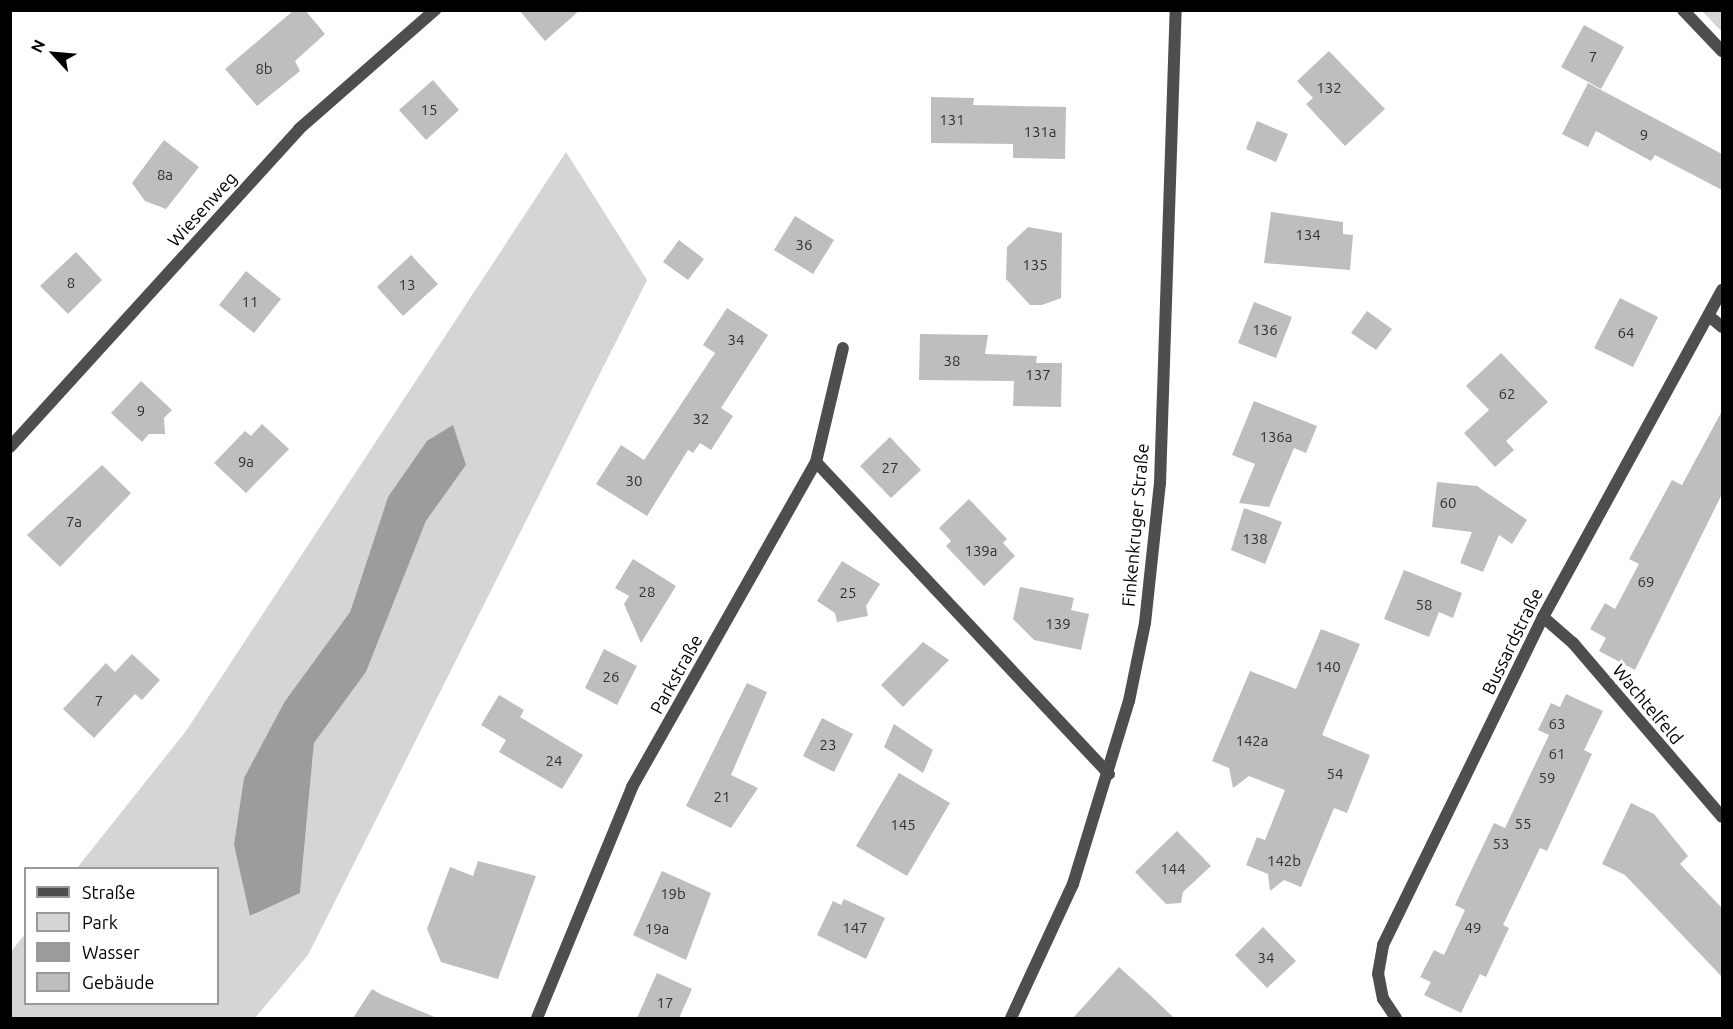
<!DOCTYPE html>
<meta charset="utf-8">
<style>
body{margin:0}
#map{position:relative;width:1733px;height:1029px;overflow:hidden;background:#fff;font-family:Ubuntu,sans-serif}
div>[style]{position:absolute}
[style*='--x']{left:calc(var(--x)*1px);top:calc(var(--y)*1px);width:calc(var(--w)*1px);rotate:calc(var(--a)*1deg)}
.green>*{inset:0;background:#d5d5d5}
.water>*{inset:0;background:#9c9c9c}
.building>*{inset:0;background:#bebebe}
.service>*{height:12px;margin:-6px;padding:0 6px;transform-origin:6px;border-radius:6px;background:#4e4e4e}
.minor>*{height:12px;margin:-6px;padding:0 6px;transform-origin:6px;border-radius:6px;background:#4e4e4e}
.tertiary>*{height:12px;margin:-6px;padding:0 6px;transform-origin:6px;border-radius:6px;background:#4e4e4e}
span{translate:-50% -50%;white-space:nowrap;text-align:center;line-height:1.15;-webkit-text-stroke:5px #fff;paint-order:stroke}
.number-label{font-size:15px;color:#303030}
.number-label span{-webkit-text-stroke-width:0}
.street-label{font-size:18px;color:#000}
.frame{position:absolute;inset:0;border:12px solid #000;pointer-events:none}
.legend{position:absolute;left:24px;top:867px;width:195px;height:138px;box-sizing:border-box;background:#fff;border:2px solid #999;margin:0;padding:8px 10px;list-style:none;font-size:18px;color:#000}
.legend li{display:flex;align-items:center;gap:12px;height:30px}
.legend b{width:30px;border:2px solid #999}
.north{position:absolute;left:24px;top:24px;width:60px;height:60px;-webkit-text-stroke:4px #fff;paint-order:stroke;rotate:296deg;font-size:16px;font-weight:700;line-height:24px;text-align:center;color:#000}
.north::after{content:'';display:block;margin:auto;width:21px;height:27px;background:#000;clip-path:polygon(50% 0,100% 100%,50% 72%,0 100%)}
</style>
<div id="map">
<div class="green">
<div style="clip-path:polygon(1702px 11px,1722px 11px,1722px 32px)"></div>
<div style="clip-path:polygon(evenodd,566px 152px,647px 280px,308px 955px,255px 1018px,11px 1018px,10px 953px,25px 934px,26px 1004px,218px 1004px,218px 868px,77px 868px,186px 731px,566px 152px,466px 465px,426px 521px,366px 672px,314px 743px,300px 893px,251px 916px,234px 845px,285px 701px,350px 612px,388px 497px,466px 465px)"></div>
</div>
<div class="water">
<div style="clip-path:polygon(453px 425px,466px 465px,426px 521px,366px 672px,314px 743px,300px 893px,250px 916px,234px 845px,244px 778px,285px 701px,350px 612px,388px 497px,427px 441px)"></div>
</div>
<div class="building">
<div style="clip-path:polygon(294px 10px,305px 10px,325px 34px,295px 61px,300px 71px,257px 106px,225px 69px)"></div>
<div style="clip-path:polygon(519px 10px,580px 10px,545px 41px)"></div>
<div style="clip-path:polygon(1584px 25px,1624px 47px,1601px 89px,1561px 67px)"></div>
<div style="clip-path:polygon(1329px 51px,1385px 109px,1345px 146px,1306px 104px,1313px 98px,1297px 81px)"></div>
<div style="clip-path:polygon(433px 80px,459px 110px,426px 140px,399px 110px)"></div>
<div style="clip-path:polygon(1588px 83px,1722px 154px,1722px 190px,1655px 155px,1651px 161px,1596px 131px,1588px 147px,1562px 134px)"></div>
<div style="clip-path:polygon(931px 97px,974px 98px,973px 105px,1066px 107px,1065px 159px,1013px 158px,1013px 144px,931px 143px)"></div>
<div style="clip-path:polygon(1257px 121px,1288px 134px,1276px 162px,1246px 149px)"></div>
<div style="clip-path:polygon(164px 140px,199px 167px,166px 209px,145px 201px,132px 183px)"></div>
<div style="clip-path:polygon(1271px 212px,1343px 222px,1343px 234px,1353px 235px,1350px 270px,1264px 263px)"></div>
<div style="clip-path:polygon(795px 216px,834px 240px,813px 274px,774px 250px)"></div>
<div style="clip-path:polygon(1028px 227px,1062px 233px,1061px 298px,1042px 305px,1030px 305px,1006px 279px,1007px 247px)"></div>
<div style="clip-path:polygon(679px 240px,704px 259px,688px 280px,663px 262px)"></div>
<div style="clip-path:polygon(76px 252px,102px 280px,68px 314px,40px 286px)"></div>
<div style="clip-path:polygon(411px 255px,438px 284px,403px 316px,377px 287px)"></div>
<div style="clip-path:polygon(246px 271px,281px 299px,254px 333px,219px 305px)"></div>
<div style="clip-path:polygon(1620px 298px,1658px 317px,1633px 367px,1594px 348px)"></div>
<div style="clip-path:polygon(1254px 302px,1292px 317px,1276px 358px,1238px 343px)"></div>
<div style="clip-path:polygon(727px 308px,768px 335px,721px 408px,733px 416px,711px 450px,700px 443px,693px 453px,688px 450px,647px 516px,596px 484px,621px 445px,644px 460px,715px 353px,703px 345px)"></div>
<div style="clip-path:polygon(1367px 311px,1392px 329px,1376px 350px,1351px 333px)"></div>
<div style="clip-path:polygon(920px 334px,988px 335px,985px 354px,1037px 356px,1036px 363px,1062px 363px,1061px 407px,1013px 406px,1014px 381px,919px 380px)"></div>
<div style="clip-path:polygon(1501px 353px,1548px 402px,1506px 441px,1514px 450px,1495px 467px,1464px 433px,1489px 410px,1466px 386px)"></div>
<div style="clip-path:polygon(141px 381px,172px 410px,164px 418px,165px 434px,149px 434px,142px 442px,111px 413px)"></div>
<div style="clip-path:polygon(1254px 401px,1317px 426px,1306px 453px,1294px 448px,1269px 507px,1239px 503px,1255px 464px,1232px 455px)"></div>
<div style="clip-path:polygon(1722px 411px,1722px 494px,1635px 670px,1599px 651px,1606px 638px,1590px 629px,1605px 603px,1615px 609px,1639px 564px,1629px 559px,1672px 480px,1682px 485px)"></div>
<div style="clip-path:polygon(262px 424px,289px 449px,246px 493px,214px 463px,245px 431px,251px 436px)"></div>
<div style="clip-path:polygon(890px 437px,921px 470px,891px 498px,860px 466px)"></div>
<div style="clip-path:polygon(102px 465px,131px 493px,60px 567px,27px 535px)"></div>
<div style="clip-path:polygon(1437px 482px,1477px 486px,1527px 520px,1512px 544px,1499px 535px,1483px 572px,1460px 563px,1472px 532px,1432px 527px)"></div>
<div style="clip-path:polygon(969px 499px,1007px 539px,1003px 543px,1015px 556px,984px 586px,946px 546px,951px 541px,939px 528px)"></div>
<div style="clip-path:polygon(1244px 508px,1282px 522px,1265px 564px,1231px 550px)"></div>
<div style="clip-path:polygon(633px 559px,676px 586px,641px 643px,624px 604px,629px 596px,615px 588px)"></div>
<div style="clip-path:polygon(842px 561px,880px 584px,866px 606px,868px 616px,837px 622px,835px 613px,817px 601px)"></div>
<div style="clip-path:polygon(1404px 570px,1462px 593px,1453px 618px,1439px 612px,1429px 637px,1384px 619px)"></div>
<div style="clip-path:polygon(1020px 587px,1074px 598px,1071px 610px,1089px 614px,1081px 650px,1034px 640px,1013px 619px)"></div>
<div style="clip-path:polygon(1321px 629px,1360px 644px,1322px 735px,1370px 755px,1347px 813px,1334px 808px,1301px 887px,1284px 880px,1270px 891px,1268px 874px,1246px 865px,1257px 837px,1265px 840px,1285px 790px,1249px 776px,1233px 788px,1229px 768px,1212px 761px,1250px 671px,1296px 689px)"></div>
<div style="clip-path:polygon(923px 642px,949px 660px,903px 707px,881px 685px)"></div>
<div style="clip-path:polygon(604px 649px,637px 666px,617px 705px,585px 688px)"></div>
<div style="clip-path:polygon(132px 654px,160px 680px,142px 700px,135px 694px,94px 738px,63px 709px,106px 663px,115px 672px)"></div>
<div style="clip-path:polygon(747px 683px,767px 692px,731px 775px,758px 788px,731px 828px,686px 806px)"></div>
<div style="clip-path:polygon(1566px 694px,1603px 711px,1584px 750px,1592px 754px,1547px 851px,1540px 848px,1503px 925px,1509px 928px,1486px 977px,1480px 974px,1461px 1013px,1424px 995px,1431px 982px,1420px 977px,1434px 950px,1444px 955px,1465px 910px,1455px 905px,1468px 877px,1494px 823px,1505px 828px,1549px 735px,1538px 730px,1551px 703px,1560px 707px)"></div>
<div style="clip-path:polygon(499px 695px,524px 710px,520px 717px,583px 755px,562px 789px,499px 752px,506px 740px,481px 725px)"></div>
<div style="clip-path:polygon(822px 718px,853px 734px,834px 772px,803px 756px)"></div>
<div style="clip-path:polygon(894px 724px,933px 750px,923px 773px,884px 747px)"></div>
<div style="clip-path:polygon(899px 773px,950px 803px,907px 876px,856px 846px)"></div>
<div style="clip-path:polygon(1631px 803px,1654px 814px,1688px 856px,1680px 864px,1722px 908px,1722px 977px,1625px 875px,1602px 864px)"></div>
<div style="clip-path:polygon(1177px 831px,1211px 866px,1183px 892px,1181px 903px,1166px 904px,1135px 872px)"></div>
<div style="clip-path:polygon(478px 861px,536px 876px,498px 979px,441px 962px,427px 929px,450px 867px,473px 876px)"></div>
<div style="clip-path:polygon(662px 871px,711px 893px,686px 960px,633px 935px)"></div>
<div style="clip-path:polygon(844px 899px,885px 918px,866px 959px,817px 935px,833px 901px,841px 905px)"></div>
<div style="clip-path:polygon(1263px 927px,1296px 961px,1267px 988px,1235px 955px)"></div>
<div style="clip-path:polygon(1119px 967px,1151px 996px,1174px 1018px,1073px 1018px)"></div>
<div style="clip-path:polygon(657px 973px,692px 989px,679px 1018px,637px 1018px)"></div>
<div style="clip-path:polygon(372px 989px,382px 995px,437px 1018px,353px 1018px)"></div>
</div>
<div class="service">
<div style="--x:816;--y:462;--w:428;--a:46.8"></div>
</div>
<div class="minor">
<div style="--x:1683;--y:10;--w:57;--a:46.4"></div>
<div style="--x:1709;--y:316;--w:17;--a:40"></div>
<div style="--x:10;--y:447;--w:430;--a:-47.7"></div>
<div style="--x:299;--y:129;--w:181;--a:-41.2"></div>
<div style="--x:1543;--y:617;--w:40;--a:41"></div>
<div style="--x:1573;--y:643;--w:229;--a:49.4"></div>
<div style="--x:537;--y:1018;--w:250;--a:-67.6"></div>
<div style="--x:632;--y:787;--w:373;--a:-60.5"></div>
<div style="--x:816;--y:462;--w:117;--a:-76.7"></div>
<div style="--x:1396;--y:1018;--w:23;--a:-124"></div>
<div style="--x:1383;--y:999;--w:25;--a:-101"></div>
<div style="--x:1378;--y:974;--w:29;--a:-80"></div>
<div style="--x:1383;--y:945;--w:365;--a:-64"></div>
<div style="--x:1543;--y:617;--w:373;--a:-61.3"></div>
</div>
<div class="tertiary">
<div style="--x:1011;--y:1018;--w:148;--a:-65.2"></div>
<div style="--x:1073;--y:884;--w:191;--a:-73"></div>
<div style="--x:1129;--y:701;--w:80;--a:-78.4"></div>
<div style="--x:1145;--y:623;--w:141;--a:-83.9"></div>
<div style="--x:1160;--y:483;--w:473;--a:-88.1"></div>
</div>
<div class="number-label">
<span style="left:1593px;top:57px">7</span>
<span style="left:264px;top:69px">8b</span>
<span style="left:1329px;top:88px">132</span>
<span style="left:429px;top:110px">15</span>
<span style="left:952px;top:120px">131</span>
<span style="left:1040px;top:132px">131a</span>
<span style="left:1644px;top:135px">9</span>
<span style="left:165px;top:175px">8a</span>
<span style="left:1308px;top:235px">134</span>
<span style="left:804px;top:245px">36</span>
<span style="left:1035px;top:265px">135</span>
<span style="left:71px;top:283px">8</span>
<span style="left:407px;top:285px">13</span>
<span style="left:250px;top:302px">11</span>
<span style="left:1265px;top:330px">136</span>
<span style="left:1626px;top:333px">64</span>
<span style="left:736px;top:340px">34</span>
<span style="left:952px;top:361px">38</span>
<span style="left:1038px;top:375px">137</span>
<span style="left:1507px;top:394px">62</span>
<span style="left:141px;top:411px">9</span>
<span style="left:701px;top:419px">32</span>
<span style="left:1276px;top:437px">136a</span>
<span style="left:246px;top:462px">9a</span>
<span style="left:890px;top:468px">27</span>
<span style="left:634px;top:481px">30</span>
<span style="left:1448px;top:503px">60</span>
<span style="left:74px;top:522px">7a</span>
<span style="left:1255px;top:539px">138</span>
<span style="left:981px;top:551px">139a</span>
<span style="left:1646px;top:582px">69</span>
<span style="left:647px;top:592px">28</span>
<span style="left:848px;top:593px">25</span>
<span style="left:1424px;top:605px">58</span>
<span style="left:1058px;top:624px">139</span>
<span style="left:1328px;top:667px">140</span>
<span style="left:611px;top:677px">26</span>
<span style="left:99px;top:701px">7</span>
<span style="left:1557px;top:724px">63</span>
<span style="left:1252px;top:741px">142a</span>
<span style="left:828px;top:745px">23</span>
<span style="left:1557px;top:754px">61</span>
<span style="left:554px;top:761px">24</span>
<span style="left:1335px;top:774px">54</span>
<span style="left:1547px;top:778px">59</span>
<span style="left:722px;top:797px">21</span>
<span style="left:1523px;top:824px">55</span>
<span style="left:903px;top:825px">145</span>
<span style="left:1501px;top:844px">53</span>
<span style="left:1284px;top:861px">142b</span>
<span style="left:1173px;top:869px">144</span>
<span style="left:673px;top:894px">19b</span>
<span style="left:855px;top:928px">147</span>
<span style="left:1473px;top:928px">49</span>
<span style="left:657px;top:929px">19a</span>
<span style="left:1266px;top:958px">34</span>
<span style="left:665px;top:1003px">17</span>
</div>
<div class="street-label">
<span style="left:202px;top:209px;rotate:-48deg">Wiesenweg</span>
<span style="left:1135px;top:525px;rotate:-85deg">Finkenkruger Straße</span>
<span style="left:1512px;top:641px;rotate:-64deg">Bussardstraße</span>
<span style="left:676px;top:674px;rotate:-61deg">Parkstraße</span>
<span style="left:1648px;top:704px;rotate:50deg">Wachtelfeld</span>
</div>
<div class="frame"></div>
<ul class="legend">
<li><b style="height:8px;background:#4e4e4e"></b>Straße</li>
<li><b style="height:16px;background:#d5d5d5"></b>Park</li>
<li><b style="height:16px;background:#9c9c9c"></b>Wasser</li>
<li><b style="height:16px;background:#bebebe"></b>Gebäude</li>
</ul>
<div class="north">N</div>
</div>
